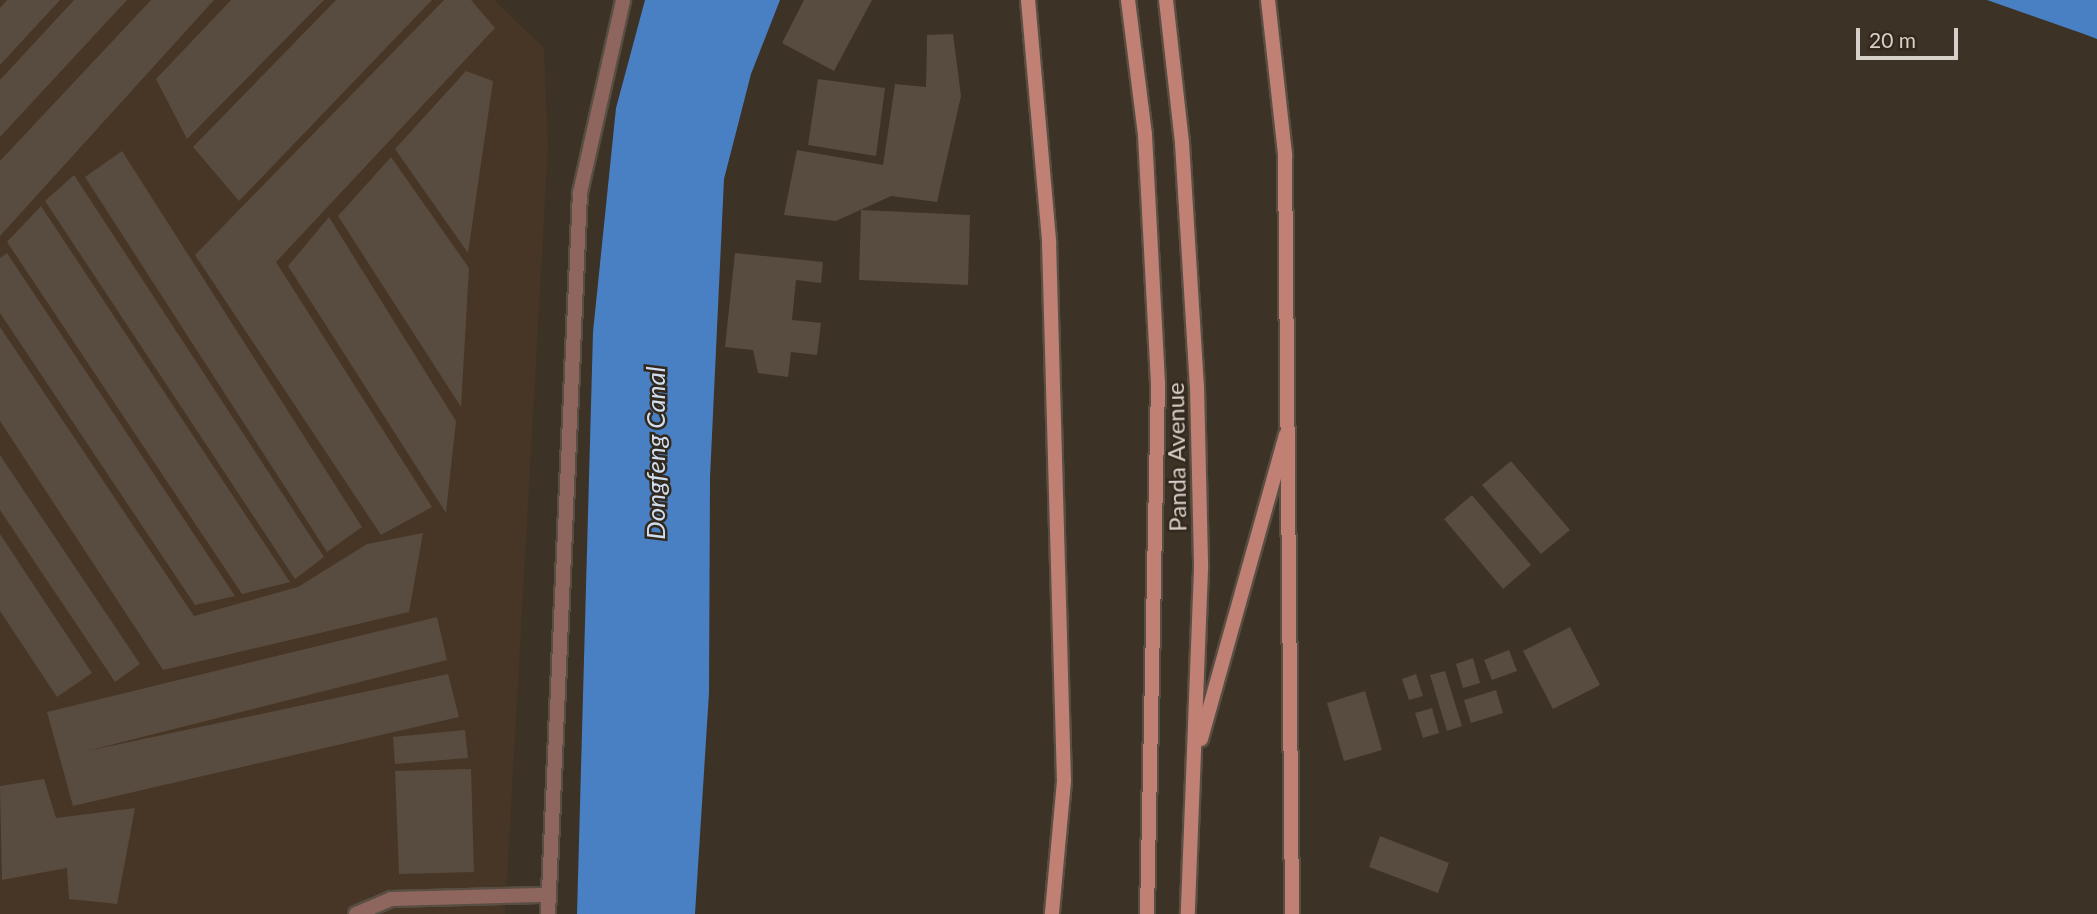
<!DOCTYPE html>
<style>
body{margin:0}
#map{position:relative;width:2097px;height:914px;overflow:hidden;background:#3d3226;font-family:Lato,sans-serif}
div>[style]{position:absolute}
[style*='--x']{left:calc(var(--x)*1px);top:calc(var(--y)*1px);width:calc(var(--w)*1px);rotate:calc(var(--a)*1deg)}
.built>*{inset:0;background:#473625}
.water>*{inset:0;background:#497fc3}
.building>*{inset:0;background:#584b3f}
.roads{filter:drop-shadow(2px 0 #594e43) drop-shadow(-2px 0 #594e43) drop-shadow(0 2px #594e43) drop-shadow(0 -2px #594e43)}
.lane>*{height:14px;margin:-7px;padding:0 7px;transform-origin:7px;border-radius:7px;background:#8e665e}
.street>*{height:14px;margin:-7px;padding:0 7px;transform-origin:7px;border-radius:7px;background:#8e665e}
.secondary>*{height:14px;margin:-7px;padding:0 7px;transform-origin:7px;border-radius:7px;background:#c08174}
span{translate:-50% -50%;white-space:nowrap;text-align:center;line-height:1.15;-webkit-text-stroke:5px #33281c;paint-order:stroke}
.street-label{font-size:24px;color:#d7d0c8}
.water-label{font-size:26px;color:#cfdef0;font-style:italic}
.scale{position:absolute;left:1856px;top:28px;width:102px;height:32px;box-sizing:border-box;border:4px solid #d7d0c8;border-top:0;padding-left:9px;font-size:21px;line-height:24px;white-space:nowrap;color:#d7d0c8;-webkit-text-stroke:5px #33281c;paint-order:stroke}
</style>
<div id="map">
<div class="built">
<div style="clip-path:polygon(0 0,494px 0,544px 48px,548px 147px,505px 914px,0 914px)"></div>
</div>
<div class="water">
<div style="clip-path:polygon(645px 0,780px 0,751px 74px,724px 179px,710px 478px,709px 693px,695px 914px,577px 914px,593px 332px,616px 108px)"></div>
<div style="clip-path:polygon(1987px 0,2097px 0,2097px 39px,2084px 34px)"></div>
</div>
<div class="building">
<div style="clip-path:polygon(7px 0,60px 0,0 65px,0 8px)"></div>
<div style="clip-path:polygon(74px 0,127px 0,0 137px,0 80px)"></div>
<div style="clip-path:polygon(151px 0,214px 0,0 236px,0 161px)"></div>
<div style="clip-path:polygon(231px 0,324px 0,187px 139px,156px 79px)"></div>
<div style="clip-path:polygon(336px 0,432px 0,239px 201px,193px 147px)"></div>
<div style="clip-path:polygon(444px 0,471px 0,495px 28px,276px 262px,432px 507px,381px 535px,195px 255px)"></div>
<div style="clip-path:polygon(804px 0,872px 0,834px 71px,782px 43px)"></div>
<div style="clip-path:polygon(953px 34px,961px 96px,937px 202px,891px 196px,836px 221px,784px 215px,797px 150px,883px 165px,895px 84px,926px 87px,927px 35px)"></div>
<div style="clip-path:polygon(466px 71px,493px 81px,468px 253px,395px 149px)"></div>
<div style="clip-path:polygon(818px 79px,885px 88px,876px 156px,808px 145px)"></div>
<div style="clip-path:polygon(122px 151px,362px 527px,327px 552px,85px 177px)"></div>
<div style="clip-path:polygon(391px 157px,469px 268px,461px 407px,338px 216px)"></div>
<div style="clip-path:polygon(74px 175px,324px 557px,295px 579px,45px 201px)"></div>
<div style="clip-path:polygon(41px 206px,290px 582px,242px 594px,7px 242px)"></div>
<div style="clip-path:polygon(861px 210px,970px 215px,968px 285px,859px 280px)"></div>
<div style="clip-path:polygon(329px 217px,456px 421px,446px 513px,288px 266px)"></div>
<div style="clip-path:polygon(7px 253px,235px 596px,195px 605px,0 313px,0 258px)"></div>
<div style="clip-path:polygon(735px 253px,823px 262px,821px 283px,796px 280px,792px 320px,821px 323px,817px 355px,791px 352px,788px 377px,758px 373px,753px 350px,725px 347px)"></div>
<div style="clip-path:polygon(0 327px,194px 616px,298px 587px,367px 544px,423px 533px,409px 612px,163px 670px,0 421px)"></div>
<div style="clip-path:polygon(0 455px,140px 664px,115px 682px,0 510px)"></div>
<div style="clip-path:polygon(1511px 461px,1570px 530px,1541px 554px,1482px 485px)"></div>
<div style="clip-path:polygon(1472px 495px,1531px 565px,1503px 589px,1444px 519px)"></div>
<div style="clip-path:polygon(0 534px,92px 673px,57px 697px,0 611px)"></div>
<div style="clip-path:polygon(437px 617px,447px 660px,87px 751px,448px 674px,459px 717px,73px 806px,47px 712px)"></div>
<div style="clip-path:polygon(1570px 627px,1600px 685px,1553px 709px,1523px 651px)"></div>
<div style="clip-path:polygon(1509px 650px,1517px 671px,1492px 680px,1484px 660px)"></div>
<div style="clip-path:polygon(1473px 658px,1480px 683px,1463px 688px,1456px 664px)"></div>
<div style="clip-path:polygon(1445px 671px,1462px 726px,1447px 731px,1430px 675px)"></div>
<div style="clip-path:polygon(1416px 674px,1423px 696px,1409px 700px,1402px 679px)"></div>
<div style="clip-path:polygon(1496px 690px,1503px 713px,1471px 723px,1464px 700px)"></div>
<div style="clip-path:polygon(1365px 691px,1382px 750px,1344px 761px,1327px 703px)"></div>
<div style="clip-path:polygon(1432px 708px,1439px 733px,1423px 738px,1415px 713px)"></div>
<div style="clip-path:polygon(465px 730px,468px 758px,395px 764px,393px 737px)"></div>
<div style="clip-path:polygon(471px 769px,474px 872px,399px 874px,395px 771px)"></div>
<div style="clip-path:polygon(44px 779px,56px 818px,135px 808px,117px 904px,69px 899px,67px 868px,2px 880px,0 786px)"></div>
<div style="clip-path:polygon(1380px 836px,1449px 863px,1438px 893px,1369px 867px)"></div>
</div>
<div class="roads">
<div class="lane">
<div style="--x:356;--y:914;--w:38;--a:-23"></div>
<div style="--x:391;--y:899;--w:158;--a:-1.5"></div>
</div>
<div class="street">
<div style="--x:548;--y:914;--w:722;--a:-87.46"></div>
<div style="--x:580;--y:193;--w:198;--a:-77.4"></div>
</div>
<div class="secondary">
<div style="--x:1028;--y:0;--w:243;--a:85"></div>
<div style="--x:1049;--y:242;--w:539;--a:88.41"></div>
<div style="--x:1064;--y:781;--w:134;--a:95.2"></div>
<div style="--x:1128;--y:0;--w:136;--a:82.8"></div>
<div style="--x:1145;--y:135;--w:248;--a:87"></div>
<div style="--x:1158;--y:383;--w:531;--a:91.19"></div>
<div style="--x:1166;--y:0;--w:144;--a:83.6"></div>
<div style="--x:1182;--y:143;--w:243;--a:86.5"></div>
<div style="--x:1197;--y:386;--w:183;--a:88.7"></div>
<div style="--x:1201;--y:569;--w:345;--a:92.2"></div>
<div style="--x:1268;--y:0;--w:156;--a:83.7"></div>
<div style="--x:1285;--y:155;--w:759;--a:89.47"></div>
<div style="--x:1201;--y:739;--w:316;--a:-74.4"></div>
</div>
</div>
<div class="street-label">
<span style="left:1176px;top:457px;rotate:-91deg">Panda Avenue</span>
</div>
<div class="water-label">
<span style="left:656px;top:453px;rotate:-90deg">Dongfeng Canal</span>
</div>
<div class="scale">20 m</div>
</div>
